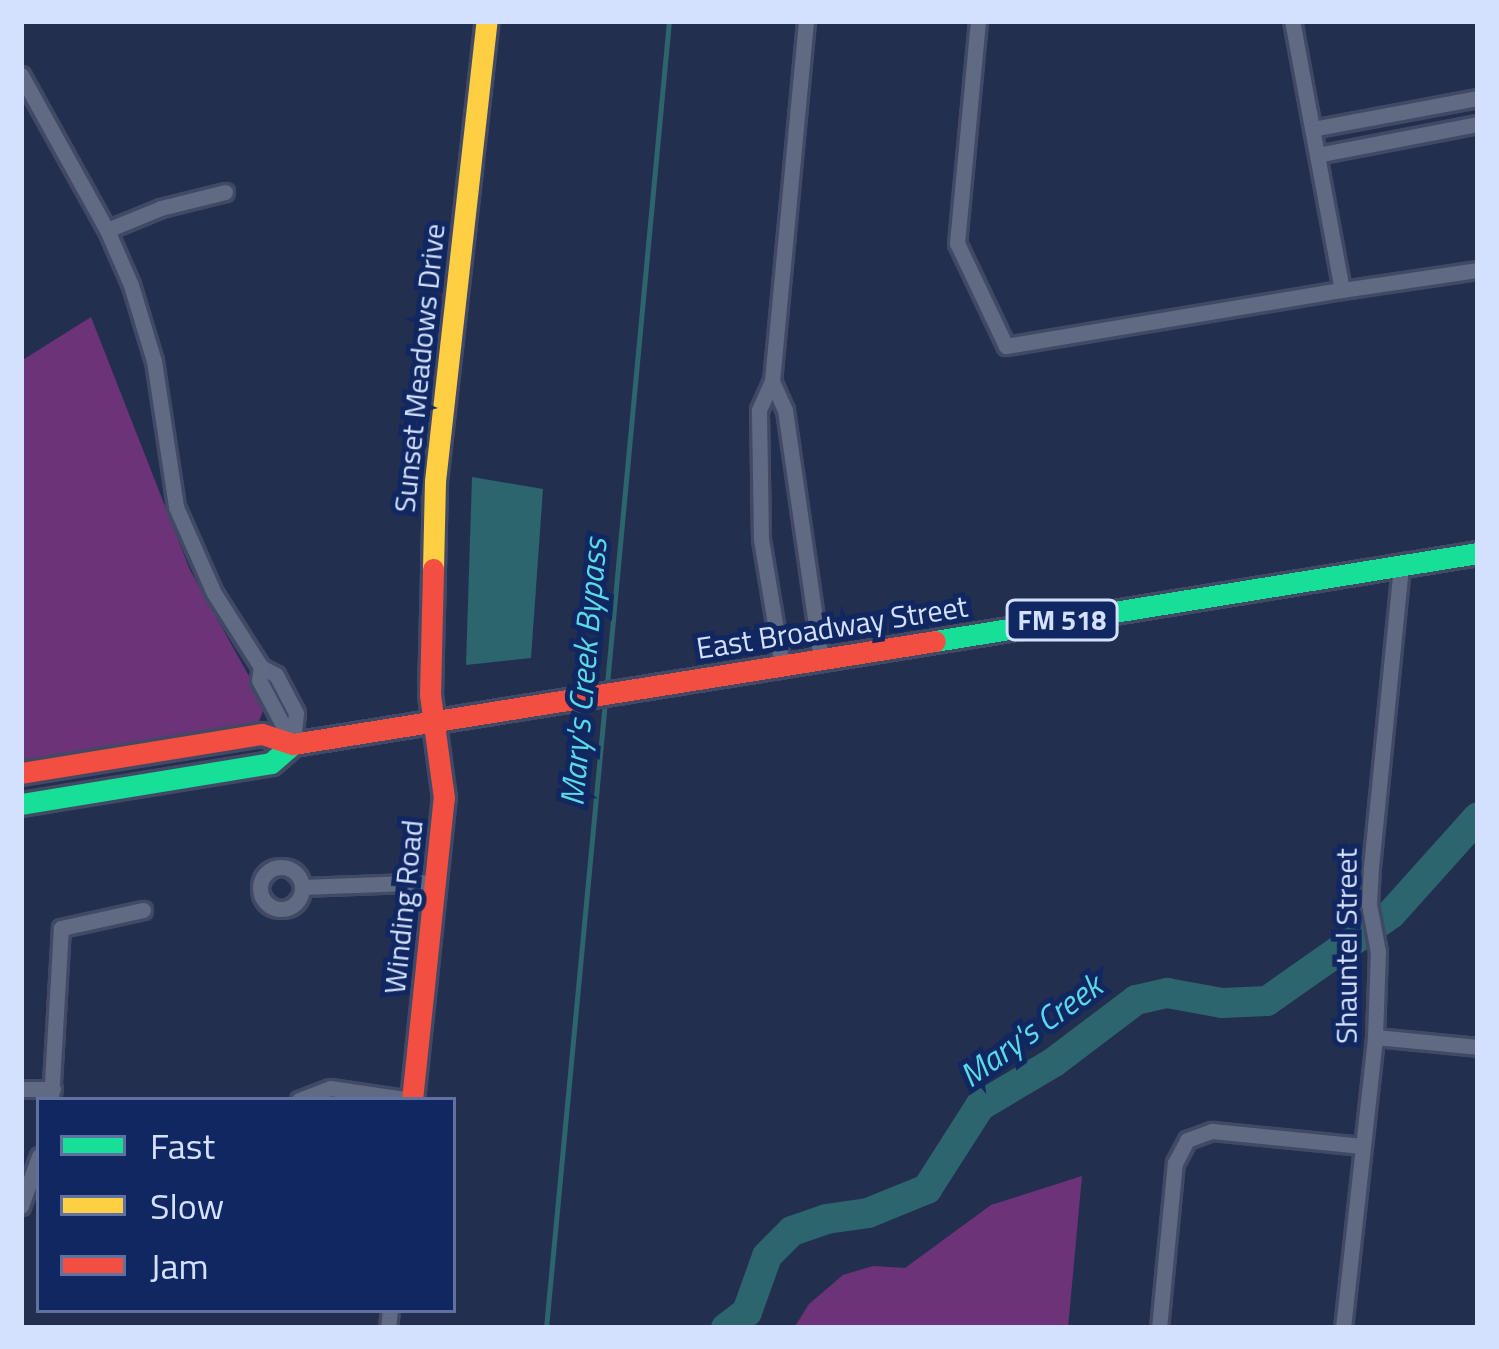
<!DOCTYPE html>
<style>
body{margin:0}
#map{position:relative;width:1499px;height:1349px;overflow:hidden;background:#232f4f;font-family:"Titillium Web",sans-serif}
div>[style]{position:absolute}
[style*='--x']{left:calc(var(--x)*1px);top:calc(var(--y)*1px);width:calc(var(--w)*1px);rotate:calc(var(--a)*1deg)}
.green>*{inset:0;background:#6d3378}
.water>*{inset:0;background:#2c656d}
.stream>*{height:4.5px;margin:-2.25px;padding:0 2.25px;transform-origin:2.25px;border-radius:2.25px;background:#2c656d}
.river>*{height:30px;margin:-15px;padding:0 15px;transform-origin:15px;border-radius:15px;background:#2c656d}
.roads{filter:drop-shadow(3px 0 #414964) drop-shadow(-3px 0 #414964) drop-shadow(0 3px #414964) drop-shadow(0 -3px #414964)}
.street>*{height:15px;margin:-7.5px;padding:0 7.5px;transform-origin:7.5px;border-radius:7.5px;background:#606a83}
.street>.ring{margin:-7.5px;padding:0;box-sizing:content-box;background:none;border:15px solid #606a83;border-radius:50%}
.fast>*{height:21px;margin:-10.5px;padding:0 10.5px;transform-origin:10.5px;border-radius:10.5px;background:#16e098}
.slow>*{height:21px;margin:-10.5px;padding:0 10.5px;transform-origin:10.5px;border-radius:10.5px;background:#ffcf43}
.jam>*{height:21px;margin:-10.5px;padding:0 10.5px;transform-origin:10.5px;border-radius:10.5px;background:#f24e42}
span{translate:-50% -50%;white-space:nowrap;text-align:center;line-height:1.15;-webkit-text-stroke:10px #112761;paint-order:stroke}
.shield-label span{padding:3px 9px;background:#112761;border:3px solid;border-radius:9px;-webkit-text-stroke-width:0}
.shield-label{font-size:27px;color:#d3e1fe;font-weight:700}
.street-label{font-size:30px;color:#d3e1fe}
.water-label{font-size:33px;color:#5adae6;font-style:italic}
.frame{position:absolute;inset:0;border:24px solid #d3e1fe;pointer-events:none}
.legend{position:absolute;left:36px;top:1097px;width:420px;height:216px;box-sizing:border-box;background:#112761;border:3px solid #5f71a0;margin:0;padding:15px 21px;list-style:none;font-size:36px;color:#d3e1fe}
.legend li{display:flex;align-items:center;gap:24px;height:60px}
.legend b{width:60px;border:3px solid #5f71a0}
</style>
<div id="map">
<div class="green">
<div style="clip-path:polygon(91px 317px,190px 570px,265px 705px,258px 724px,21px 760px,21px 361px)"></div>
<div style="clip-path:polygon(1082px 1176px,1068px 1328px,794px 1328px,809px 1304px,843px 1275px,873px 1266px,905px 1268px,991px 1205px)"></div>
</div>
<div class="water">
<div style="clip-path:polygon(472px 477px,543px 489px,531px 658px,466px 665px)"></div>
</div>
<div class="stream">
<div style="--x:607;--y:684;--w:666;--a:-84.66"></div>
<div style="--x:546;--y:1328;--w:629;--a:-84.62"></div>
</div>
<div class="river">
<div style="--x:726;--y:1328;--w:26;--a:-37"></div>
<div style="--x:747;--y:1312;--w:59;--a:-70.3"></div>
<div style="--x:767;--y:1256;--w:35;--a:-45"></div>
<div style="--x:792;--y:1231;--w:36;--a:-19"></div>
<div style="--x:826;--y:1219;--w:42;--a:-8.1"></div>
<div style="--x:868;--y:1213;--w:64;--a:-22.1"></div>
<div style="--x:927;--y:1189;--w:98;--a:-57.4"></div>
<div style="--x:980;--y:1106;--w:86;--a:-30.7"></div>
<div style="--x:1054;--y:1062;--w:103;--a:-37.1"></div>
<div style="--x:1136;--y:1000;--w:32;--a:-13"></div>
<div style="--x:1167;--y:993;--w:56;--a:10.3"></div>
<div style="--x:1222;--y:1003;--w:45;--a:-2.5"></div>
<div style="--x:1267;--y:1001;--w:151;--a:-35.1"></div>
<div style="--x:1391;--y:914;--w:130;--a:-48.1"></div>
</div>
<div class="roads">
<div class="street">
<div style="--x:978;--y:21;--w:223;--a:95.4"></div>
<div style="--x:957;--y:243;--w:114;--a:64.6"></div>
<div style="--x:1006;--y:346;--w:341;--a:-9.5"></div>
<div style="--x:1342;--y:290;--w:274;--a:-100.5"></div>
<div style="--x:21;--y:75;--w:177;--a:61"></div>
<div style="--x:107;--y:230;--w:60;--a:66.4"></div>
<div style="--x:131;--y:285;--w:79;--a:73.2"></div>
<div style="--x:154;--y:361;--w:148;--a:81.4"></div>
<div style="--x:176;--y:507;--w:94;--a:66.2"></div>
<div style="--x:214;--y:593;--w:88;--a:57.6"></div>
<div style="--x:261;--y:667;--w:17;--a:28"></div>
<div style="--x:276;--y:675;--w:43;--a:62.2"></div>
<div style="--x:296;--y:713;--w:31;--a:96"></div>
<div style="--x:1312;--y:129;--w:169;--a:-10.6"></div>
<div style="--x:1317;--y:155;--w:164;--a:-10.9"></div>
<div style="--x:107;--y:230;--w:58;--a:-22.2"></div>
<div style="--x:161;--y:208;--w:66;--a:-14"></div>
<div style="--x:1342;--y:290;--w:137;--a:-8.4"></div>
<div style="--x:772;--y:381;--w:32;--a:66"></div>
<div style="--x:785;--y:410;--w:252;--a:81.8"></div>
<div style="--x:782;--y:666;--w:129;--a:-99.4"></div>
<div style="--x:761;--y:539;--w:129;--a:-90.9"></div>
<div style="--x:759;--y:410;--w:32;--a:-66"></div>
<div style="--x:772;--y:381;--w:362;--a:-84.6"></div>
<div style="--x:261;--y:667;--w:13;--a:99"></div>
<div style="--x:259;--y:680;--w:72;--a:62"></div>
<div class="ring" style="left:260px;top:867px;width:27px;height:27px"></div>
<div style="--x:302;--y:887;--w:133;--a:-2.2"></div>
<div style="--x:1375;--y:1037;--w:103;--a:5.5"></div>
<div style="--x:21;--y:1089;--w:32;--a:0"></div>
<div style="--x:51;--y:1100;--w:172;--a:-86.7"></div>
<div style="--x:61;--y:928;--w:84;--a:-12.4"></div>
<div style="--x:299;--y:1100;--w:33;--a:-21"></div>
<div style="--x:330;--y:1088;--w:82;--a:8.4"></div>
<div style="--x:21;--y:1206;--w:53;--a:-70.2"></div>
<div style="--x:388;--y:1328;--w:18;--a:-84"></div>
<div style="--x:1159;--y:1328;--w:166;--a:-84.5"></div>
<div style="--x:1175;--y:1163;--w:26;--a:-62"></div>
<div style="--x:1187;--y:1140;--w:27;--a:-20"></div>
<div style="--x:1212;--y:1131;--w:151;--a:5.7"></div>
<div style="--x:1343;--y:1328;--w:293;--a:-83.7"></div>
<div style="--x:1375;--y:1037;--w:85;--a:-88"></div>
<div style="--x:1378;--y:952;--w:49;--a:-100.6"></div>
<div style="--x:1369;--y:904;--w:37;--a:-87"></div>
<div style="--x:1371;--y:867;--w:303;--a:-84.3"></div>
</div>
<div class="fast">
<div style="--x:935;--y:641;--w:550;--a:-9.21"></div>
<div style="--x:21;--y:804;--w:253;--a:-9.3"></div>
<div style="--x:271;--y:763;--w:29;--a:-41"></div>
</div>
<div class="slow">
<div style="--x:433;--y:569;--w:88;--a:-88.7"></div>
<div style="--x:435;--y:481;--w:463;--a:-83.6"></div>
</div>
<div class="jam">
<div style="--x:21;--y:773;--w:244;--a:-9.2"></div>
<div style="--x:262;--y:734;--w:33;--a:18"></div>
<div style="--x:293;--y:744;--w:650;--a:-9.11"></div>
<div style="--x:412;--y:1100;--w:304;--a:-84"></div>
<div style="--x:444;--y:798;--w:105;--a:-97.7"></div>
<div style="--x:430;--y:694;--w:125;--a:-88.6"></div>
</div>
</div>
<div class="shield-label">
<span style="left:1062px;top:620px">FM 518</span>
</div>
<div class="street-label">
<span style="left:419px;top:368px;rotate:-84deg">Sunset Meadows Drive</span>
<span style="left:832px;top:627px;rotate:-9deg">East Broadway Street</span>
<span style="left:403px;top:907px;rotate:-84deg">Winding Road</span>
<span style="left:1346px;top:946px;rotate:-90deg">Shauntel Street</span>
</div>
<div class="water-label">
<span style="left:584px;top:672px;rotate:-85deg">Mary's Creek Bypass</span>
<span style="left:1031px;top:1031px;rotate:-36deg">Mary's Creek</span>
</div>
<div class="frame"></div>
<ul class="legend">
<li><b style="height:15px;background:#16e098"></b>Fast</li>
<li><b style="height:15px;background:#ffcf43"></b>Slow</li>
<li><b style="height:15px;background:#f24e42"></b>Jam</li>
</ul>
</div>
